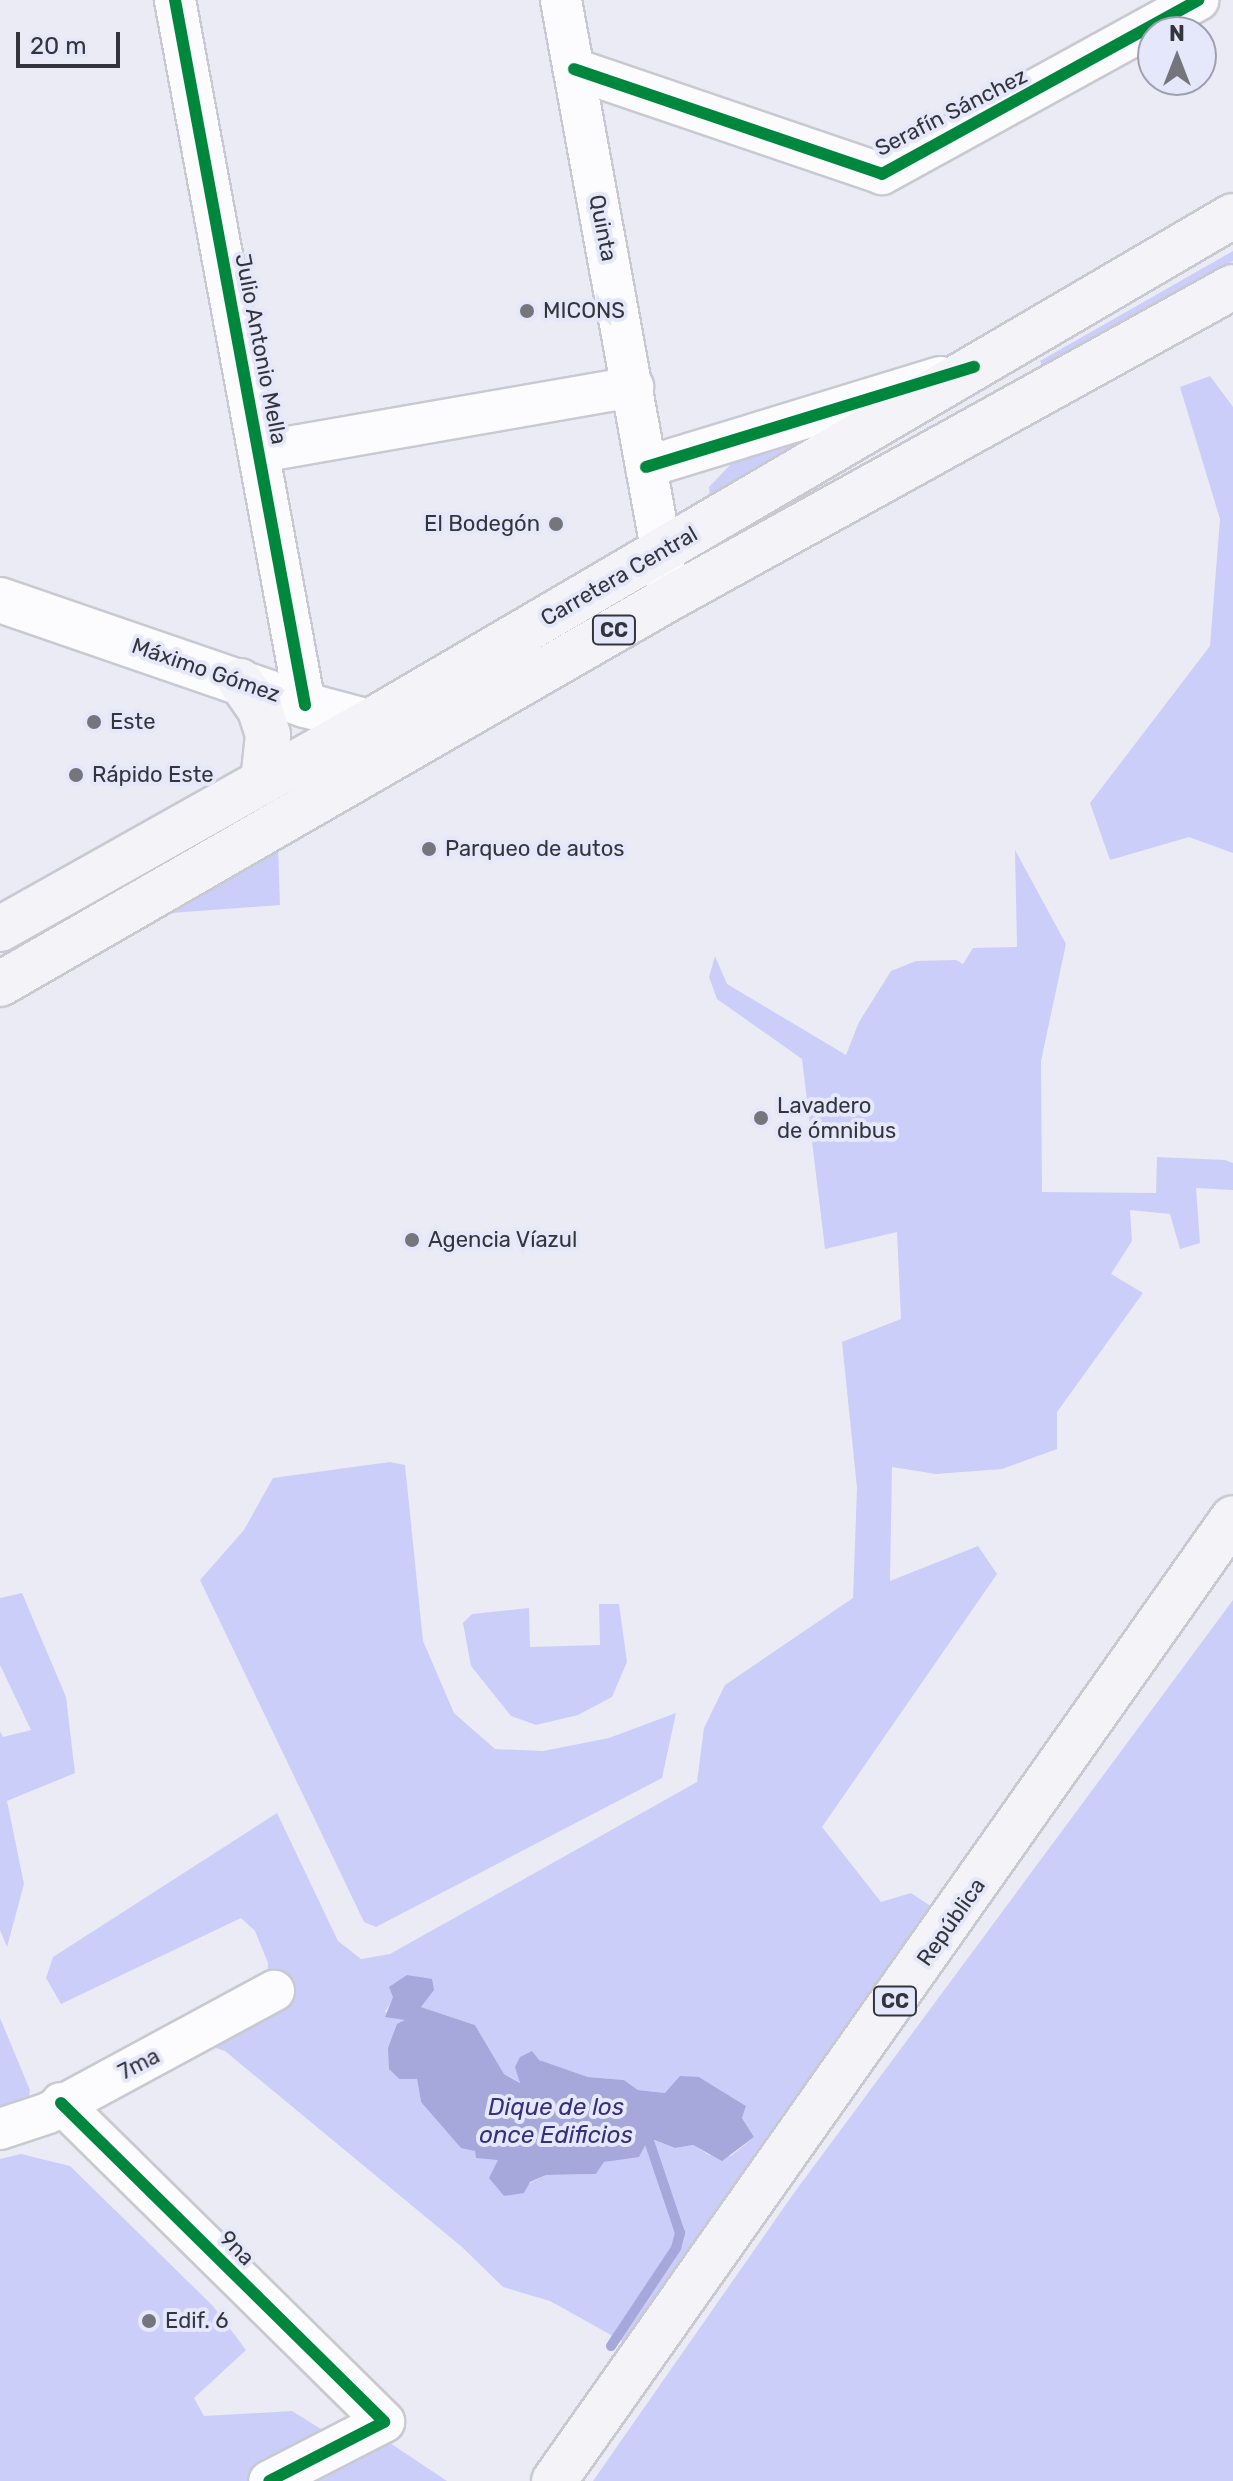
<!DOCTYPE html>
<meta charset="utf-8">
<style>
body{margin:0}
#map{position:relative;width:1233px;height:2481px;overflow:hidden;background:#eaebf5;font-family:Rubik,sans-serif}
div>[style]{position:absolute}
[style*='--x']{left:calc(var(--x)*1px);top:calc(var(--y)*1px);width:calc(var(--w)*1px);rotate:calc(var(--a)*1deg)}
.green>*{inset:0;background:#cccefa}
.water>*{inset:0;background:#a6a7da}
.stream>*{height:10px;margin:-5px;padding:0 5px;transform-origin:5px;border-radius:5px;background:#a6a7da}
.roads{filter:drop-shadow(2px 0 #c8c9d1) drop-shadow(-2px 0 #c8c9d1) drop-shadow(0 2px #c8c9d1) drop-shadow(0 -2px #c8c9d1)}
.minor>*{height:40px;margin:-20px;padding:0 20px;transform-origin:20px;border-radius:20px;background:#fcfcfe}
.secondary>*{height:44px;margin:-22px;padding:0 22px;transform-origin:22px;border-radius:22px;background:#fcfcfe}
.primary>*{height:44px;margin:-22px;padding:0 22px;transform-origin:22px;border-radius:22px;background:#f4f4f8}
.cycleway>*{height:12px;margin:-6px;padding:0 6px;transform-origin:6px;border-radius:6px;background:#00873e}
.dots>*{width:22px;height:22px;translate:-50% -50%;box-sizing:border-box;border:4px solid #e5e7fa;border-radius:50%}
span{translate:-50% -50%;white-space:nowrap;text-align:center;line-height:1.15;-webkit-text-stroke:8px #e5e7fa;paint-order:stroke}
.shield-label span{padding:2px 6px;background:#e5e7fa;border:2px solid;border-radius:6px;-webkit-text-stroke-width:0}
.shield-label{font-size:20px;color:#34353c;font-weight:700}
.street-label{font-size:22px;color:#34353c}
.poi-label{font-size:22px;color:#34353c}
.left{translate:0 -50%;text-align:left}
.right{translate:-100% -50%;text-align:right}
.water-label{font-size:24px;color:#372e7f;font-style:italic}
.north{position:absolute;left:1137px;top:16px;width:80px;height:80px;box-sizing:border-box;background:#e5e7fa;border:2px solid #9ea0ae;border-radius:50%;rotate:0deg;font-size:22px;font-weight:700;line-height:32px;text-align:center;color:#34353c}
.north::after{content:'';display:block;margin:auto;width:28px;height:36px;background:#74757d;clip-path:polygon(50% 0,100% 100%,50% 72%,0 100%)}
.scale{position:absolute;left:16px;top:32px;width:104px;height:36px;box-sizing:border-box;border:4px solid #34353c;border-top:0;padding-left:10px;font-size:24px;line-height:28px;white-space:nowrap;color:#34353c;-webkit-text-stroke:6px #e5e7fa;paint-order:stroke}
</style>
<div id="map">
<div class="green">
<div style="clip-path:polygon(1233px 251px,1233px 261px,1045px 369px,1040px 361px)"></div>
<div style="clip-path:polygon(1210px 376px,1233px 407px,1233px 853px,1189px 837px,1110px 860px,1090px 803px,1210px 646px,1220px 519px,1180px 387px)"></div>
<div style="clip-path:polygon(841px 424px,710px 498px,709px 487px,733px 462px,770px 444px)"></div>
<div style="clip-path:polygon(278px 846px,280px 905px,171px 913px)"></div>
<div style="clip-path:polygon(evenodd,1015px 850px,1066px 944px,1041px 1061px,1042px 1192px,1156px 1193px,1157px 1157px,1225px 1160px,1233px 1163px,1233px 1190px,1196px 1188px,1200px 1243px,1180px 1249px,1170px 1214px,1130px 1210px,1132px 1241px,1111px 1274px,1143px 1293px,1057px 1412px,1057px 1449px,1002px 1469px,936px 1474px,892px 1467px,890px 1581px,978px 1546px,997px 1574px,822px 1827px,881px 1902px,911px 1893px,941px 1913px,629px 2345px,550px 2301px,503px 2287px,462px 2247px,225px 2051px,200px 2043px,267px 1981px,268px 1963px,255px 1931px,241px 1918px,61px 2004px,46px 1978px,53px 1957px,277px 1813px,338px 1941px,361px 1959px,390px 1954px,697px 1782px,704px 1728px,725px 1685px,853px 1598px,857px 1488px,842px 1342px,901px 1319px,897px 1232px,825px 1249px,802px 1059px,717px 999px,709px 977px,715px 956px,727px 984px,846px 1055px,859px 1022px,891px 971px,916px 961px,956px 960px,963px 964px,973px 948px,1017px 947px,1015px 850px,407px 1975px,421px 1978px,426px 1999px,421px 2007px,475px 2025px,504px 2074px,521px 2083px,532px 2051px,538px 2060px,588px 2077px,624px 2080px,638px 2090px,665px 2093px,699px 2077px,746px 2106px,742px 2118px,754px 2137px,731px 2156px,709px 2155px,693px 2145px,675px 2148px,648px 2138px,620px 2159px,604px 2162px,596px 2174px,546px 2175px,504px 2196px,490px 2178px,499px 2159px,450px 2135px,421px 2102px,417px 2079px,399px 2079px,389px 2069px,396px 2026px,406px 2020px,385px 2012px,407px 1975px)"></div>
<div style="clip-path:polygon(390px 1462px,405px 1465px,423px 1641px,454px 1713px,495px 1749px,543px 1751px,609px 1738px,676px 1713px,662px 1778px,376px 1927px,364px 1922px,200px 1580px,244px 1530px,273px 1478px)"></div>
<div style="clip-path:polygon(22px 1593px,66px 1697px,75px 1773px,7px 1801px,24px 1884px,7px 1947px,0 1930px,0 1731px,3px 1737px,31px 1730px,0 1665px,0 1598px)"></div>
<div style="clip-path:polygon(1233px 1600px,1233px 2481px,593px 2481px,794px 2193px)"></div>
<div style="clip-path:polygon(599px 1604px,619px 1604px,627px 1662px,612px 1697px,578px 1715px,536px 1725px,511px 1716px,471px 1666px,463px 1623px,472px 1614px,529px 1608px,530px 1647px,600px 1645px)"></div>
<div style="clip-path:polygon(0 2018px,30px 2090px,29px 2096px,0 2113px)"></div>
<div style="clip-path:polygon(21px 2154px,70px 2166px,213px 2306px,246px 2350px,194px 2398px,204px 2416px,292px 2411px,321px 2429px,301px 2456px,262px 2481px,0 2481px,0 2159px)"></div>
<div style="clip-path:polygon(381px 2437px,447px 2481px,296px 2481px)"></div>
</div>
<div class="water">
<div style="clip-path:polygon(407px 1975px,432px 1979px,434px 1990px,421px 2007px,475px 2025px,504px 2074px,520px 2083px,515px 2067px,520px 2057px,532px 2051px,539px 2060px,588px 2077px,624px 2080px,638px 2090px,665px 2093px,680px 2076px,699px 2077px,746px 2106px,742px 2118px,754px 2137px,722px 2161px,693px 2145px,675px 2148px,649px 2138px,639px 2157px,604px 2162px,596px 2174px,546px 2175px,530px 2182px,524px 2193px,504px 2196px,489px 2178px,498px 2160px,476px 2158px,475px 2151px,461px 2148px,421px 2102px,417px 2079px,399px 2079px,389px 2069px,388px 2048px,397px 2024px,405px 2020px,385px 2017px,393px 1997px,389px 1987px)"></div>
</div>
<div class="stream">
<div style="--x:611;--y:2346;--w:118;--a:-56.4"></div>
<div style="--x:676;--y:2248;--w:16;--a:-75"></div>
<div style="--x:680;--y:2233;--w:100;--a:-108.6"></div>
</div>
<div class="roads">
<div class="minor">
<div style="--x:175;--y:0;--w:717;--a:79.55"></div>
<div style="--x:561;--y:0;--w:608;--a:79.67"></div>
<div style="--x:574;--y:69;--w:325;--a:18.8"></div>
<div style="--x:882;--y:174;--w:361;--a:-28.8"></div>
<div style="--x:260;--y:452;--w:379;--a:-9.9"></div>
<div style="--x:646;--y:467;--w:308;--a:-17"></div>
<div style="--x:61;--y:2103;--w:454;--a:44.6"></div>
<div style="--x:384;--y:2422;--w:129;--a:152.8"></div>
<div style="--x:0;--y:2129;--w:51;--a:-18.4"></div>
<div style="--x:48;--y:2113;--w:257;--a:-28.4"></div>
</div>
<div class="secondary">
<div style="--x:0;--y:600;--w:323;--a:19"></div>
<div style="--x:305;--y:705;--w:66;--a:14.9"></div>
<div style="--x:369;--y:722;--w:28;--a:63"></div>
</div>
<div class="primary">
<div style="--x:240;--y:681;--w:35;--a:55"></div>
<div style="--x:260;--y:710;--w:26;--a:72"></div>
<div style="--x:268;--y:735;--w:47;--a:96.1"></div>
<div style="--x:0;--y:929;--w:423;--a:-29.3"></div>
<div style="--x:369;--y:722;--w:1001;--a:-30.36"></div>
<div style="--x:0;--y:984;--w:773;--a:-29.95"></div>
<div style="--x:670;--y:598;--w:643;--a:-28.92"></div>
<div style="--x:554;--y:2481;--w:1178;--a:-54.81"></div>
</div>
</div>
<div class="cycleway">
<div style="--x:175;--y:0;--w:717;--a:79.55"></div>
<div style="--x:574;--y:69;--w:325;--a:18.8"></div>
<div style="--x:882;--y:174;--w:361;--a:-28.8"></div>
<div style="--x:646;--y:467;--w:343;--a:-17"></div>
<div style="--x:61;--y:2103;--w:454;--a:44.6"></div>
<div style="--x:384;--y:2422;--w:129;--a:152.8"></div>
</div>
<div class="dots">
<div style="left:527px;top:311px;background:#74757d"></div>
<div style="left:556px;top:524px;background:#74757d"></div>
<div style="left:94px;top:722px;background:#74757d"></div>
<div style="left:76px;top:775px;background:#74757d"></div>
<div style="left:429px;top:849px;background:#74757d"></div>
<div style="left:761px;top:1118px;background:#74757d"></div>
<div style="left:412px;top:1240px;background:#74757d"></div>
<div style="left:149px;top:2321px;background:#74757d"></div>
</div>
<div class="shield-label">
<span style="left:614px;top:630px">CC</span>
<span style="left:895px;top:2001px">CC</span>
</div>
<div class="street-label">
<span style="left:951px;top:112px;rotate:-27deg">Serafín Sánchez</span>
<span style="left:603px;top:228px;rotate:79deg">Quinta</span>
<span style="left:261px;top:349px;rotate:79deg">Julio Antonio Mella</span>
<span style="left:619px;top:576px;rotate:-30deg">Carretera Central</span>
<span style="left:206px;top:670px;rotate:19deg">Máximo Gómez</span>
<span style="left:951px;top:1922px;rotate:-55deg">República</span>
<span style="left:139px;top:2064px;rotate:-27deg">7ma</span>
<span style="left:237px;top:2248px;rotate:45deg">9na</span>
</div>
<div class="poi-label">
<span class="left" style="left:543px;top:311px">MICONS</span>
<span class="right" style="left:540px;top:524px">El Bodegón</span>
<span class="left" style="left:110px;top:722px">Este</span>
<span class="left" style="left:92px;top:775px">Rápido Este</span>
<span class="left" style="left:445px;top:849px">Parqueo de autos</span>
<span class="left" style="left:777px;top:1118px">Lavadero<br>de ómnibus</span>
<span class="left" style="left:428px;top:1240px">Agencia Víazul</span>
<span class="left" style="left:165px;top:2321px">Edif. 6</span>
</div>
<div class="water-label">
<span style="left:556px;top:2122px">Dique de los<br>once Edificios</span>
</div>
<div class="north">N</div>
<div class="scale">20 m</div>
</div>
